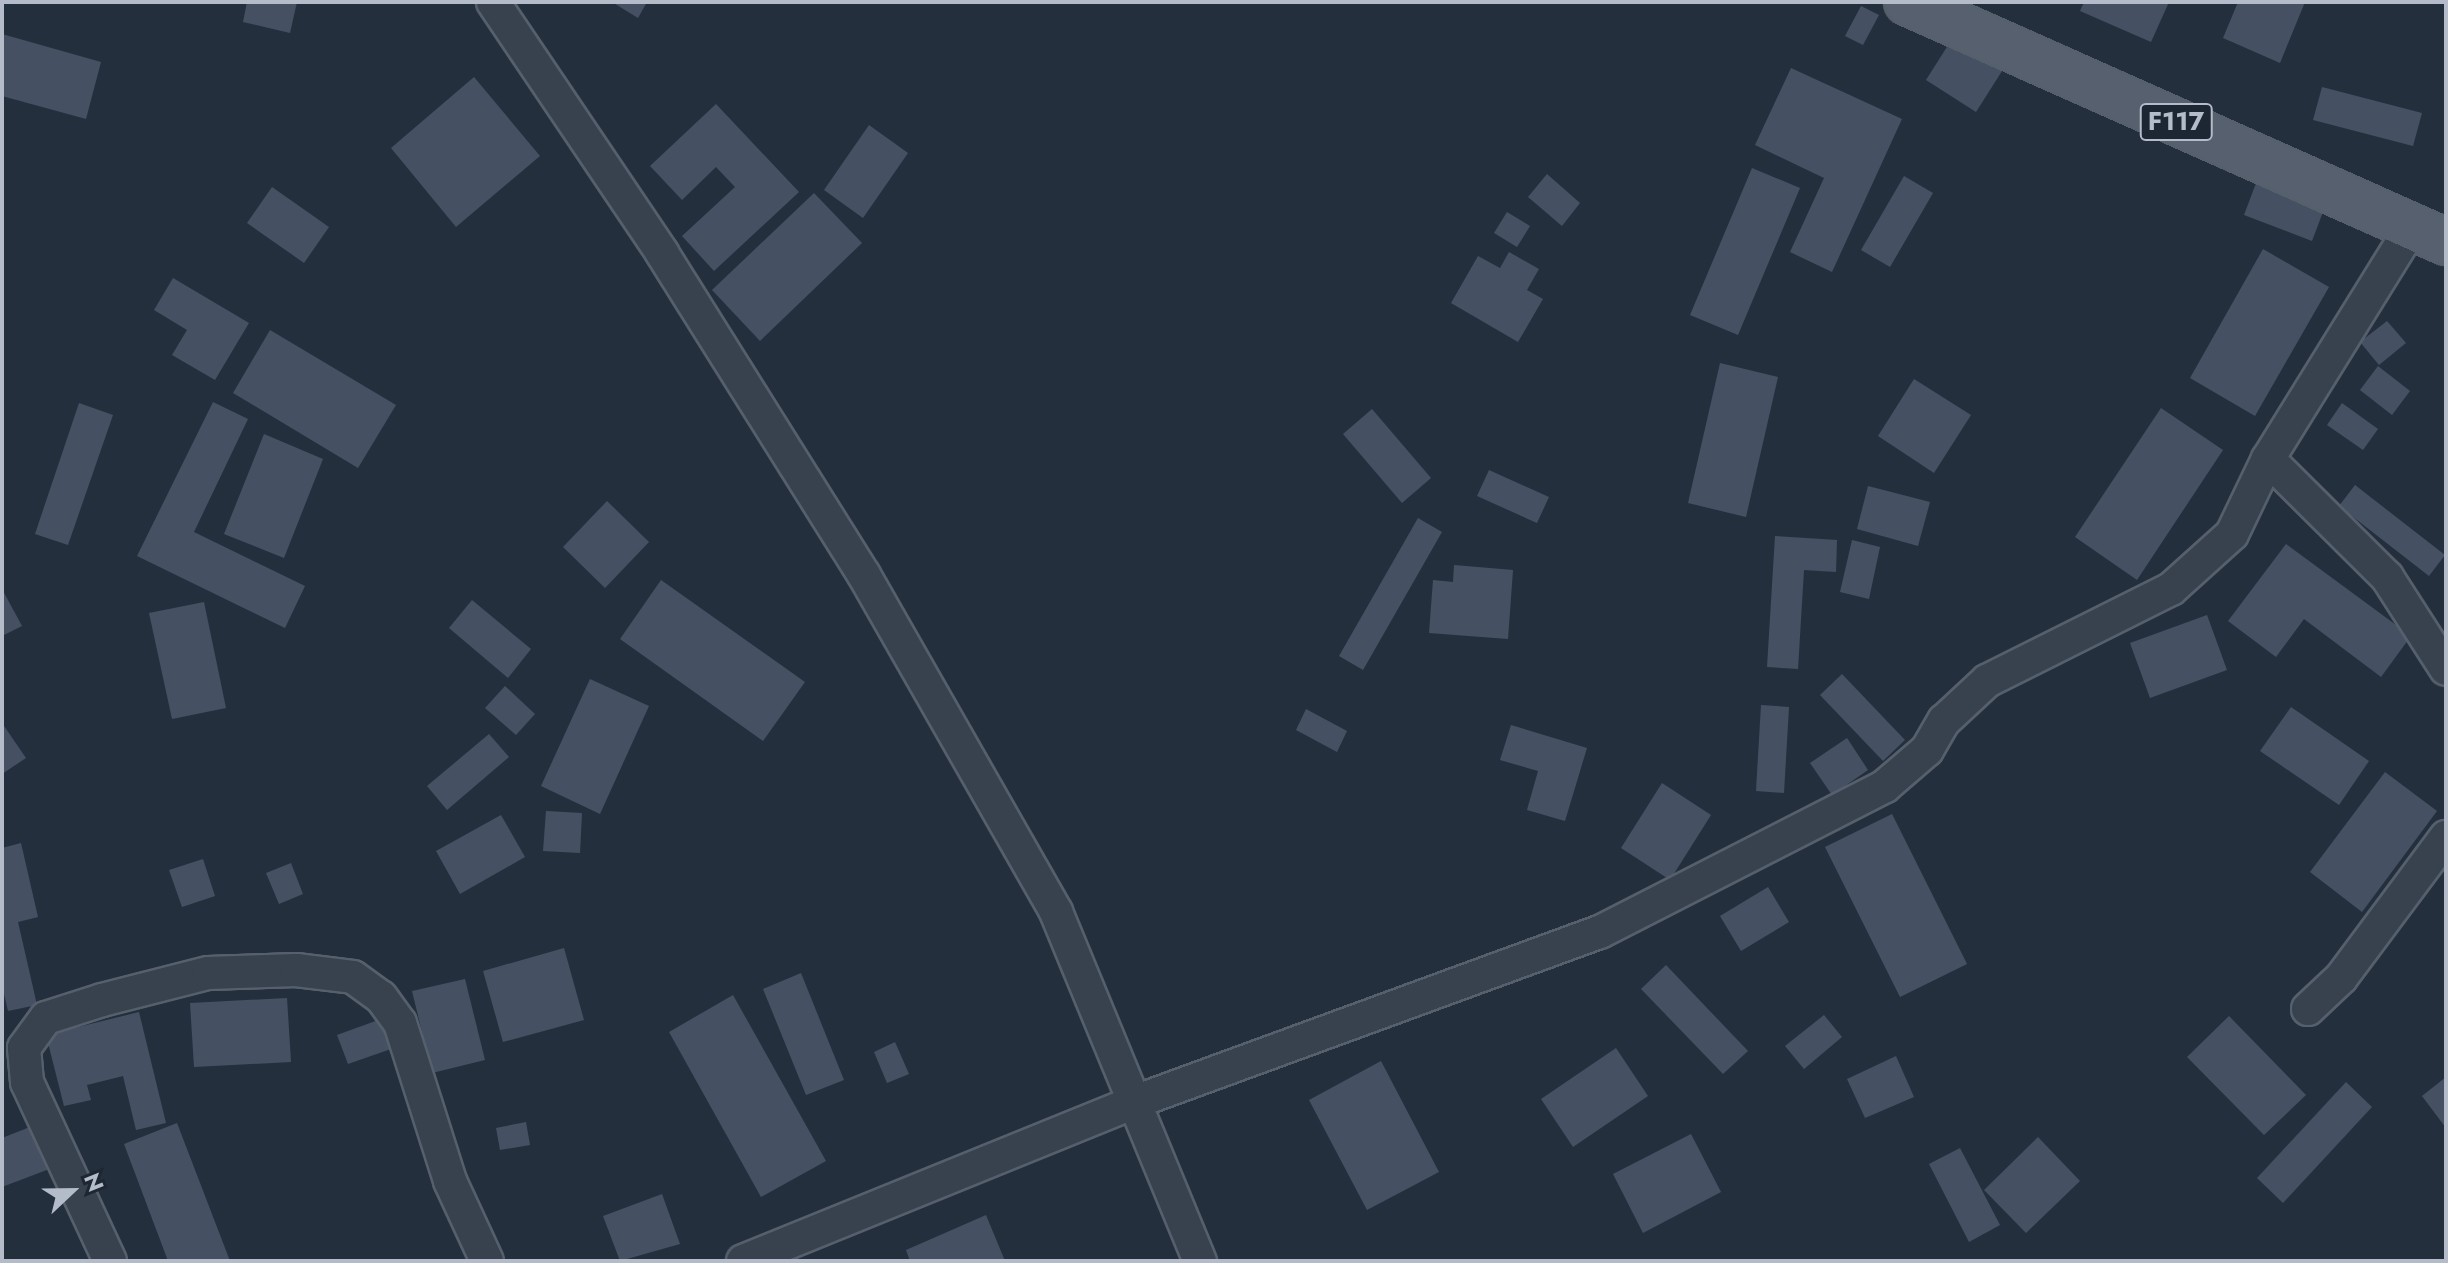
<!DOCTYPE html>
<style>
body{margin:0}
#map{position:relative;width:2448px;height:1263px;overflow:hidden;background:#242f3e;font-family:Jost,sans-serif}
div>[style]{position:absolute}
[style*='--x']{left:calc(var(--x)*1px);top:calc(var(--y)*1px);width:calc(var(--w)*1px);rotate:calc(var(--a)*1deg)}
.building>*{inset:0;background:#455162}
.roads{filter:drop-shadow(2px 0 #565f6c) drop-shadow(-2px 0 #565f6c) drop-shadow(0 2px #565f6c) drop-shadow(0 -2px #565f6c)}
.street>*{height:32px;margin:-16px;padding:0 16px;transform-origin:16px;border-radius:16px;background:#38414e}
.primary>*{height:44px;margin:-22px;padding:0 22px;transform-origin:22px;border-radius:22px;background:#56606e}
span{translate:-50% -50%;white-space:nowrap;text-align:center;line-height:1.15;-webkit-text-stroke:7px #1d2633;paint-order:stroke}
.shield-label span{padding:2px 6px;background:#1d2633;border:2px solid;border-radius:6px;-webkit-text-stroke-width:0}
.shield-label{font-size:26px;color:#b4bcc9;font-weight:700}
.frame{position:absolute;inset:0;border:4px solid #b4bcc9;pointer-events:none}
.north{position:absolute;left:32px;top:1151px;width:80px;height:80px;-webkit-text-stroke:6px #1d2633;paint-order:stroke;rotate:68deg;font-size:22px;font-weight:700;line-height:32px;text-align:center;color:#b4bcc9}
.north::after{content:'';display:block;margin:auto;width:28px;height:36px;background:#b4bcc9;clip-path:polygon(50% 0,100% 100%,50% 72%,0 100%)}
</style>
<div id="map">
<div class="building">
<div style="clip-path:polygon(247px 2px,297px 2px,290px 33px,243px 22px)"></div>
<div style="clip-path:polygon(612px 2px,647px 2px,638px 18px)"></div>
<div style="clip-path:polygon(2084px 2px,2169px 2px,2151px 42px,2080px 11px)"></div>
<div style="clip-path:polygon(2238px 2px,2305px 2px,2280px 63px,2223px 38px)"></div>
<div style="clip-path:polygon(1861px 6px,1879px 15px,1863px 45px,1845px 36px)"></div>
<div style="clip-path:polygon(2px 34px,101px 62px,86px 119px,2px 96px)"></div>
<div style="clip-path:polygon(1952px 39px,2002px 71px,1976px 112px,1926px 80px)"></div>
<div style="clip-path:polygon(1791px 68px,1902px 119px,1832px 272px,1790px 252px,1824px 178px,1755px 145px)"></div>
<div style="clip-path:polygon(474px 77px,540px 156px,456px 227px,391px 148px)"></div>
<div style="clip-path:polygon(2322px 87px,2422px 113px,2413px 146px,2313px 120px)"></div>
<div style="clip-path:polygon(716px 104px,799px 192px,714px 271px,682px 236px,735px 187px,716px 167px,682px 200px,650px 166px)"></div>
<div style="clip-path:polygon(869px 125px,908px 153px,863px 218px,824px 190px)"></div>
<div style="clip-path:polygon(1752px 168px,1800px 188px,1738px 335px,1690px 315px)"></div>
<div style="clip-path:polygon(1547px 174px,1580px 203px,1562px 226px,1528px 197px)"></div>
<div style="clip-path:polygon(1904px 176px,1933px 193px,1890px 267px,1861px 250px)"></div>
<div style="clip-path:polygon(2258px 178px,2326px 204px,2312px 241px,2244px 215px)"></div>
<div style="clip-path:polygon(272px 187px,329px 227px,304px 263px,247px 223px)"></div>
<div style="clip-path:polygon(814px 193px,862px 243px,760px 341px,712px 290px)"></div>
<div style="clip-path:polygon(1507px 212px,1530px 226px,1517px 247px,1494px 233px)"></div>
<div style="clip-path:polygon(2263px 249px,2329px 287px,2255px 416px,2190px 378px)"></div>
<div style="clip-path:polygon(1509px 252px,1539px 269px,1527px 290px,1543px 299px,1518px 342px,1451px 303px,1478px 256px,1500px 268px)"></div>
<div style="clip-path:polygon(173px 278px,249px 323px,215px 380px,172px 355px,187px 330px,154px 310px)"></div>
<div style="clip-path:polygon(2387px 321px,2406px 343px,2379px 365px,2360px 342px)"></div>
<div style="clip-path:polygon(270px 330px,396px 405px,358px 468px,233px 393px)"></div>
<div style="clip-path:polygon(1720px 363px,1778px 377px,1746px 517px,1688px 503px)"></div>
<div style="clip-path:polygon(2378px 366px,2410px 391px,2392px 415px,2360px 390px)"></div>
<div style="clip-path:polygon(1914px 379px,1971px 415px,1934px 473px,1878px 436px)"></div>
<div style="clip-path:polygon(213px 402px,248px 419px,194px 532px,305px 586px,285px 628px,137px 556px)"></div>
<div style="clip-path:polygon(79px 403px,113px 415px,68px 545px,35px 534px)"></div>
<div style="clip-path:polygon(2342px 403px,2378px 429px,2363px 450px,2327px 425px)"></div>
<div style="clip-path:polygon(2161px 408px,2223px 450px,2137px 580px,2075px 537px)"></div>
<div style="clip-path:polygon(1372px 409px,1431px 478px,1402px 503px,1343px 434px)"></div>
<div style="clip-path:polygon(264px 434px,323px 459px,284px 558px,224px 534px)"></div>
<div style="clip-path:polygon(1489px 470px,1549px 497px,1537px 523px,1477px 496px)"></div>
<div style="clip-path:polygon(2355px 485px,2445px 555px,2429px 576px,2339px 506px)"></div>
<div style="clip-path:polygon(1868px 486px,1930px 502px,1918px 546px,1857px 529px)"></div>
<div style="clip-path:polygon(607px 501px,649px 542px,605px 588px,563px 547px)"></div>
<div style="clip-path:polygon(1418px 518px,1442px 532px,1363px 670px,1339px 656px)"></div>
<div style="clip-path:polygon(1775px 536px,1837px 540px,1836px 572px,1804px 570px,1798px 669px,1767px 667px)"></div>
<div style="clip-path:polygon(1852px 540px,1880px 547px,1869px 599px,1840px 592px)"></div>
<div style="clip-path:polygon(2286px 544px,2411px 636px,2381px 677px,2304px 619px,2276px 657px,2228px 621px)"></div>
<div style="clip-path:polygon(1454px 565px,1513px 570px,1508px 639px,1429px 633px,1433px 580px,1453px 582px)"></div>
<div style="clip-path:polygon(661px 580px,805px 682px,763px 741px,620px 639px)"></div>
<div style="clip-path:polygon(2px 589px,22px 626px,2px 636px)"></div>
<div style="clip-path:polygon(472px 600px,531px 649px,508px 678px,449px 628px)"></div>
<div style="clip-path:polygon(204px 602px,226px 708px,172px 719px,149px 613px)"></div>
<div style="clip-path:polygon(2207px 615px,2227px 670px,2150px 698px,2130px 643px)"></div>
<div style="clip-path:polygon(1842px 674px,1905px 740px,1883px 761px,1820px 695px)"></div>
<div style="clip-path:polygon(590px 679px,649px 706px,600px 814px,541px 786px)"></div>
<div style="clip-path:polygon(505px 686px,535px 714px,516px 735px,485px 708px)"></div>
<div style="clip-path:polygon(1761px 705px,1789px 707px,1784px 793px,1756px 791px)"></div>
<div style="clip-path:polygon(2291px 707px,2369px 761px,2339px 805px,2260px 751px)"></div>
<div style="clip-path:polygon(1306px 709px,1347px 731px,1337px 752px,1296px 730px)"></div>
<div style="clip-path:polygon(2px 723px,26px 758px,2px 774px)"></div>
<div style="clip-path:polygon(1511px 725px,1587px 748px,1565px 821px,1527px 810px,1538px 771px,1500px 760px)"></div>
<div style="clip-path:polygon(489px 734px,509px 757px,447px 810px,427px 786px)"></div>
<div style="clip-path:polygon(1847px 738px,1868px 770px,1832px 795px,1810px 763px)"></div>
<div style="clip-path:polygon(2385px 772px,2437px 811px,2362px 912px,2310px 872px)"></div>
<div style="clip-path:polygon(1662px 783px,1711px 815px,1670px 880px,1621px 848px)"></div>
<div style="clip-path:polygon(546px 811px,582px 813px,580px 853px,543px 851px)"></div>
<div style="clip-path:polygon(1892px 814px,1967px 964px,1900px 997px,1825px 847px)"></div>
<div style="clip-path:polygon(501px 815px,525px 857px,460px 894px,436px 851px)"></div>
<div style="clip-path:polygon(21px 843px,38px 917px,18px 922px,37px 1005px,8px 1011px,2px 985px,2px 848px)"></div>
<div style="clip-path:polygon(203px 859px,215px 896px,182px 907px,169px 870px)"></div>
<div style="clip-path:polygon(291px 863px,303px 894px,279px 904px,266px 873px)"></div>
<div style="clip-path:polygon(1768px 887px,1789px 922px,1741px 951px,1720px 916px)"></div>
<div style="clip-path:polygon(564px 948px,584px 1020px,503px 1042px,483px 971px)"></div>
<div style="clip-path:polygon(1666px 965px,1748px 1051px,1723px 1074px,1641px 989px)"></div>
<div style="clip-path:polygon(801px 973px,844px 1080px,806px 1095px,763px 989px)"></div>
<div style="clip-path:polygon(465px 979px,485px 1060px,432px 1073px,412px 991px)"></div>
<div style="clip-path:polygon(733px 995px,826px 1161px,761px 1197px,669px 1032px)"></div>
<div style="clip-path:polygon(287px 998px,291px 1062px,194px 1067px,190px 1003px)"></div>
<div style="clip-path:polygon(139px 1012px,166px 1123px,136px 1130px,123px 1076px,87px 1085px,91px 1100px,64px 1106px,46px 1035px)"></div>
<div style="clip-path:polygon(1824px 1015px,1842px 1037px,1804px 1069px,1785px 1046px)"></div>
<div style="clip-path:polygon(2229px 1016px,2306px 1095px,2264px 1135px,2187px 1057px)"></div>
<div style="clip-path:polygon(381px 1019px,391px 1049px,348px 1064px,337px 1035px)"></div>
<div style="clip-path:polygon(895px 1042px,909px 1074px,887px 1083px,874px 1052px)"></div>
<div style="clip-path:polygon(1616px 1048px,1648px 1096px,1573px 1147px,1541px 1099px)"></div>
<div style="clip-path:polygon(1896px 1056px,1914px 1097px,1865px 1118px,1847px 1079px)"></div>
<div style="clip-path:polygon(1381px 1061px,1439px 1172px,1367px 1210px,1309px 1100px)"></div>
<div style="clip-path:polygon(2446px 1077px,2446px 1128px,2422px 1096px)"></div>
<div style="clip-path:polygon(2346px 1082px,2372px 1107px,2283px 1203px,2257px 1178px)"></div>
<div style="clip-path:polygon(526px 1122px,530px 1145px,500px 1150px,496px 1128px)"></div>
<div style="clip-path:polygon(177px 1123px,230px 1261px,168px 1261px,124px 1144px)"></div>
<div style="clip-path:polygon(35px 1125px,52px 1168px,2px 1187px,2px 1138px)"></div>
<div style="clip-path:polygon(1691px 1134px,1721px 1192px,1643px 1233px,1613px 1174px)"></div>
<div style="clip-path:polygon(2038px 1137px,2080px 1181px,2026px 1233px,1984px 1190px)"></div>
<div style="clip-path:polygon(1960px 1148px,2000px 1225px,1969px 1242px,1929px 1164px)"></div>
<div style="clip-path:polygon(662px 1194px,680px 1244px,620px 1261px,603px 1216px)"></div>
<div style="clip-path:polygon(986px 1215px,1005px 1261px,910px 1261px,906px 1250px)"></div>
</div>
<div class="roads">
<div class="street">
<div style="--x:493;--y:2;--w:303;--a:56"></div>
<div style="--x:662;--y:253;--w:380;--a:57.9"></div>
<div style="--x:864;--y:575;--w:388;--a:60.3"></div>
<div style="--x:1056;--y:912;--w:378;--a:67.6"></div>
<div style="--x:2268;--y:459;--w:168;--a:44.8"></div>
<div style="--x:2387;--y:577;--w:109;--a:57.3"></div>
<div style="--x:2308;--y:1009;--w:45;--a:-43.2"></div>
<div style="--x:2341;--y:978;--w:176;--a:-53.3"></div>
<div style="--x:110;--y:1261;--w:197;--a:-114.9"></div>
<div style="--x:27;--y:1082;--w:34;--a:-95"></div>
<div style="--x:24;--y:1048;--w:37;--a:-54"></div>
<div style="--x:46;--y:1018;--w:59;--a:-17.8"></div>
<div style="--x:102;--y:1000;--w:109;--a:-14.3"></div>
<div style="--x:208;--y:973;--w:88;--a:-2"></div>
<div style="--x:296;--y:970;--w:57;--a:7"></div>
<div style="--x:353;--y:977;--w:34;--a:36"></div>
<div style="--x:381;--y:997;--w:32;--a:54"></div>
<div style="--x:400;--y:1023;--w:166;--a:72.4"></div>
<div style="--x:450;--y:1181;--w:88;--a:65.2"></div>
<div style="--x:743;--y:1261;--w:420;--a:-22.1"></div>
<div style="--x:1132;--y:1103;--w:498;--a:-20.1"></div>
<div style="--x:1600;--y:932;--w:320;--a:-27.1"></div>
<div style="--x:1885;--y:786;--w:55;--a:-40.6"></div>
<div style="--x:1927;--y:750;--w:34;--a:-60"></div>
<div style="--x:1944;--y:721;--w:59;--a:-42.9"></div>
<div style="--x:1987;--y:681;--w:206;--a:-26.6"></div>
<div style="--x:2171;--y:589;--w:82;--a:-42"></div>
<div style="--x:2232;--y:534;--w:83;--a:-64.4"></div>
<div style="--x:2268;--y:459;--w:273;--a:-58.2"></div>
</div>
<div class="primary">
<div style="--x:1907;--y:2;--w:590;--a:24"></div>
</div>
</div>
<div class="shield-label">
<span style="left:2176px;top:122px">F117</span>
</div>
<div class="frame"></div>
<div class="north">N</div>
</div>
